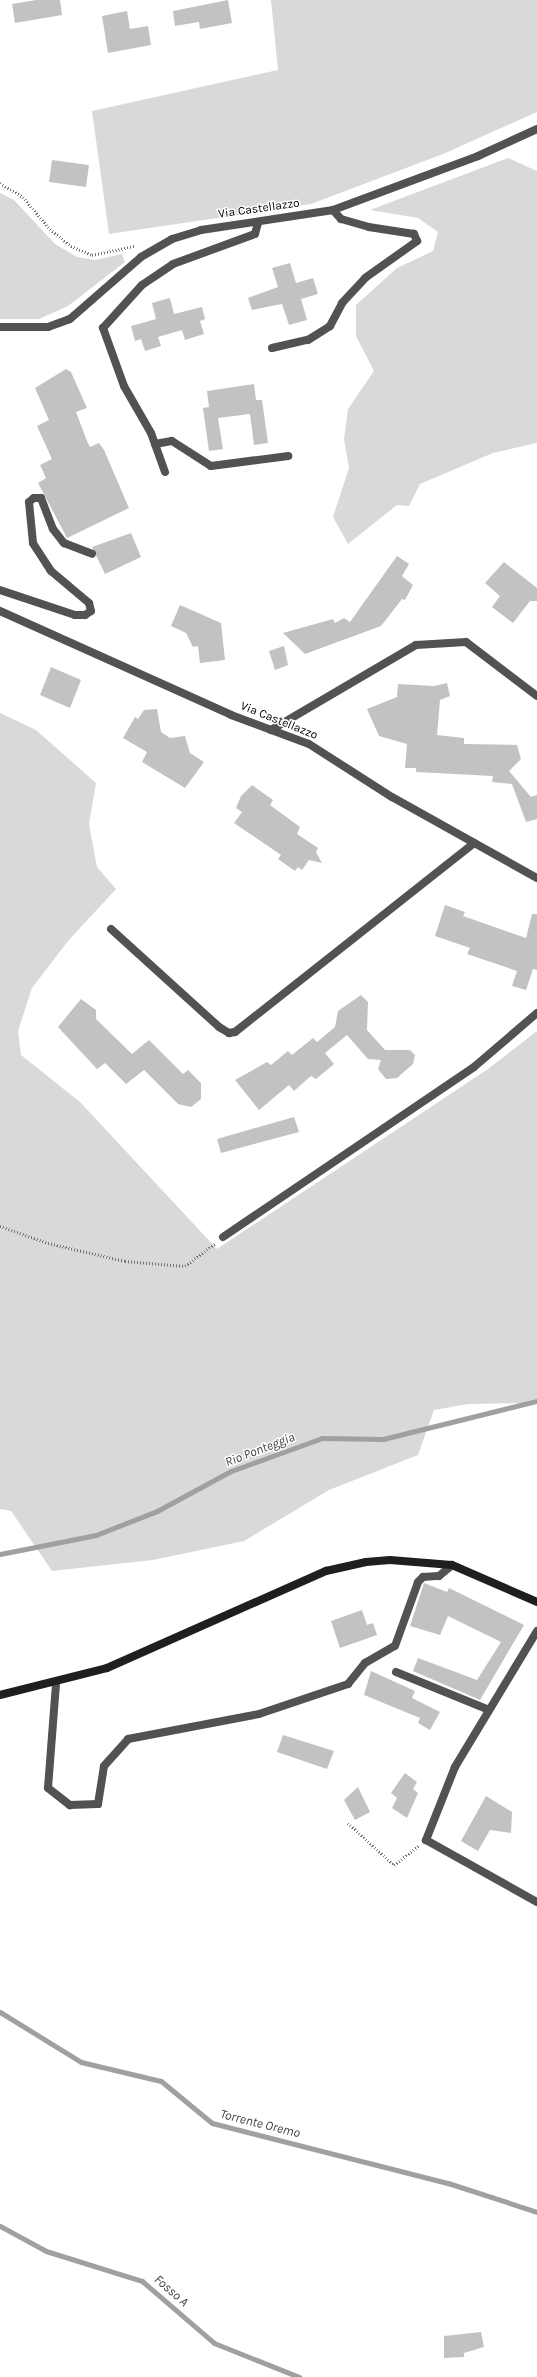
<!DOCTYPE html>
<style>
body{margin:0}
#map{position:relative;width:537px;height:2377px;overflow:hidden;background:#fff;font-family:Karla,sans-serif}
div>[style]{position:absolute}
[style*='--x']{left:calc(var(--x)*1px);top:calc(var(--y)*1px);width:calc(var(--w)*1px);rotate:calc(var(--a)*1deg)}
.green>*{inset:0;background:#d9d9d9}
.stream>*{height:5px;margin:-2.5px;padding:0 2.5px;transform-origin:2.5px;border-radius:2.5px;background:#a0a0a0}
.building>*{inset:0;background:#c2c2c2}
.path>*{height:2.5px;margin-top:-1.25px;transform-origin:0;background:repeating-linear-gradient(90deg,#747474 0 1px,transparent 0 3px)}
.lane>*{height:8px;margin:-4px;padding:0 4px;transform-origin:4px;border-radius:4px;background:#525252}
.street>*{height:8px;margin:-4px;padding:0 4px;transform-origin:4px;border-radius:4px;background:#525252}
.secondary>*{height:8px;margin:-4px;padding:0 4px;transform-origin:4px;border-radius:4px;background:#1f1f1f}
span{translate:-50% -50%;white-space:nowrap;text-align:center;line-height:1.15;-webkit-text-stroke:3px #fff;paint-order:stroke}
.street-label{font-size:12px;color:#000}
.water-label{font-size:13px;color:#414141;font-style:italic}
</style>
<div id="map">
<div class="green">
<div style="clip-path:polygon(271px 0,537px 0,537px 112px,443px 154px,311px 204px,109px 234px,92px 111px,278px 70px)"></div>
<div style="clip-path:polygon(508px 158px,537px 171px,537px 443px,493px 453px,420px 484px,409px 506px,397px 505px,348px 544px,333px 517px,349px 468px,344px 439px,348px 409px,374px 371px,356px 336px,356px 305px,397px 268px,433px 251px,438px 232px,418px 218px,370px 210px)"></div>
<div style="clip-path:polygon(0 193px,14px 200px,55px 244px,77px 257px,95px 260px,122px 254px,125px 262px,68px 306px,39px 319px,0 319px)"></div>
<div style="clip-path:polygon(0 713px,36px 730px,96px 783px,89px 824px,97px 867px,116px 889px,68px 941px,32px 988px,18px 1031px,21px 1055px,80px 1102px,217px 1249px,488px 1069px,537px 1031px,537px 1399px,530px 1403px,468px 1404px,434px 1410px,418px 1455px,329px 1490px,244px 1541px,153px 1560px,52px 1571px,11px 1511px,0 1509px)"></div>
</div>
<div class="stream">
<div style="--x:0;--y:1554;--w:98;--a:-11.2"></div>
<div style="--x:96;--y:1535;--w:66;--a:-21.5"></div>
<div style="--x:157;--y:1511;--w:84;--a:-28.4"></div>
<div style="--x:231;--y:1471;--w:97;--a:-19.9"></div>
<div style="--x:322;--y:1438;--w:61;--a:0.9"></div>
<div style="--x:383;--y:1439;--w:159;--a:-13.9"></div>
<div style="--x:0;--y:2012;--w:95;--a:31.7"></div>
<div style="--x:81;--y:2062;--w:82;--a:13.4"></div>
<div style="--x:161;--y:2081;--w:66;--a:39.5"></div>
<div style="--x:212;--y:2123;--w:244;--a:14.3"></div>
<div style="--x:448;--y:2183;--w:94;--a:18"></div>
<div style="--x:0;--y:2226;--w:52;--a:28.5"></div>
<div style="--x:46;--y:2251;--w:101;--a:17.4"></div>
<div style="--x:142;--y:2281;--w:95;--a:40.7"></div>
<div style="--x:214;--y:2343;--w:92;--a:21.8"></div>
</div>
<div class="building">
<div style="clip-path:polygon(36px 0,60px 0,62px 15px,15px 23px,12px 4px)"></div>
<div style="clip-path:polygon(228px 0,232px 23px,200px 29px,199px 22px,175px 26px,173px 11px)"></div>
<div style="clip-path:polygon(127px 11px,130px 29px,148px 26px,151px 45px,108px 53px,102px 16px)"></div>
<div style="clip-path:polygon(52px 160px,89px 165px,86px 187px,49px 182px)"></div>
<div style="clip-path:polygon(290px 263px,296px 283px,313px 278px,318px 294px,301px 299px,307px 320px,289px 325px,282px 304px,252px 310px,248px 298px,278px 287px,272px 268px)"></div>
<div style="clip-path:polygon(170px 298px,174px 314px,202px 307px,205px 319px,200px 321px,204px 334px,185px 340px,182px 330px,158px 337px,161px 346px,145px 351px,141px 339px,135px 341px,131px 326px,156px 319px,152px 303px)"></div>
<div style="clip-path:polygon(66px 369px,71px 372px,87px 408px,76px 412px,87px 441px,90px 447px,99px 443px,104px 450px,129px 508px,67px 538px,38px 483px,46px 478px,40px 465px,52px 459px,37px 426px,49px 420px,35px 388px)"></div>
<div style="clip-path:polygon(254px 384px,256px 400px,262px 400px,268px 443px,254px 445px,250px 414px,218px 418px,223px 449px,209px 451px,203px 408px,209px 407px,207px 391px)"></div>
<div style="clip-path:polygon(131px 533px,141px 557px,105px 574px,92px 547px)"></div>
<div style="clip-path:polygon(397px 556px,409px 564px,402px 576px,413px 585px,405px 600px,402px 599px,381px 626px,305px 654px,283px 633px,333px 619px,335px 623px,344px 618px,350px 622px)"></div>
<div style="clip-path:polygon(504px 562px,537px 588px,537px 601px,530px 601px,513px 623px,492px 607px,500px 596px,485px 583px)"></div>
<div style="clip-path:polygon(180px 605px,221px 623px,225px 660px,200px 663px,198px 646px,193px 647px,186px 633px,171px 626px)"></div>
<div style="clip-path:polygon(284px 646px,288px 665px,275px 670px,269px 651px)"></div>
<div style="clip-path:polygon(51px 667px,81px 680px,70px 708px,40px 695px)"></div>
<div style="clip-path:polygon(447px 683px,450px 696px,440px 700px,437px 735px,464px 738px,464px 744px,517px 745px,521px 759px,509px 771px,531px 797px,537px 795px,537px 819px,526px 822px,512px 784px,492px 782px,493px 776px,416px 772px,416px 768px,405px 768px,407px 744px,379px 736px,367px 709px,397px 697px,398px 684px,434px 686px)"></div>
<div style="clip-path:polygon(157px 709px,161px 732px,170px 738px,185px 736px,190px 753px,204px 762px,185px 788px,142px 762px,147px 752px,123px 738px,135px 717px,138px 719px,144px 710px)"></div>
<div style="clip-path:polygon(252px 785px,273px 800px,270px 805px,300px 827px,297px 834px,318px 848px,316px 852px,322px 863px,309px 860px,302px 870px,298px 867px,295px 871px,278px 859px,281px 855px,234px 823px,242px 812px,236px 808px,241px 796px)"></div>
<div style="clip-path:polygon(445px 905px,465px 912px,463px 916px,526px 938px,532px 914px,537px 914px,537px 970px,533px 969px,526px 990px,512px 986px,517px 971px,467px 954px,470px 948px,435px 936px)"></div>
<div style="clip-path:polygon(361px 995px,368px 1002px,367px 1030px,385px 1050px,410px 1050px,415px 1055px,413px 1064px,397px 1078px,386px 1079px,378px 1069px,381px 1060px,368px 1059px,347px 1035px,325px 1053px,334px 1064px,316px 1079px,311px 1076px,294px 1091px,289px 1085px,259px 1110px,235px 1080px,267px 1062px,271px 1065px,288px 1051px,292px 1055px,313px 1038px,317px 1042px,335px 1027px,338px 1011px)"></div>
<div style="clip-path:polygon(81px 999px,96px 1010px,96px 1019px,132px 1054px,149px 1040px,183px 1074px,188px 1070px,201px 1083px,201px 1099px,191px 1107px,178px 1104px,144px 1070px,126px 1084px,105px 1063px,97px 1069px,58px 1027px)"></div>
<div style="clip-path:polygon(294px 1117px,299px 1132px,221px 1153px,217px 1139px)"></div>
<div style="clip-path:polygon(424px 1583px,447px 1592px,449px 1588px,524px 1625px,480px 1700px,413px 1671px,418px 1658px,477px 1680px,501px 1642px,448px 1616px,440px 1635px,410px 1626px)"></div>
<div style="clip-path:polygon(362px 1610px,367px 1625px,373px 1623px,377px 1635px,340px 1648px,331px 1621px)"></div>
<div style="clip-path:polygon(371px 1671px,415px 1691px,412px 1698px,440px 1712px,430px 1730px,418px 1723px,420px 1718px,364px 1695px)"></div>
<div style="clip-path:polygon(283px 1735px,334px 1751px,327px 1769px,277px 1752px)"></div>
<div style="clip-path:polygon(405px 1773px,417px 1782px,413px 1789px,418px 1793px,407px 1818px,392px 1808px,397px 1798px,391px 1793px)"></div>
<div style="clip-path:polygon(358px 1787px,370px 1812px,355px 1820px,344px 1800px)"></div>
<div style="clip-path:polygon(486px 1796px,512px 1812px,511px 1833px,490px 1830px,478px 1851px,461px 1841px)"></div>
<div style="clip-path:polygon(481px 2332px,484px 2347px,464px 2353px,464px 2357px,444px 2358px,444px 2336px)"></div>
</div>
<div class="path">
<div style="--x:0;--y:183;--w:27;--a:31"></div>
<div style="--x:23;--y:197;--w:42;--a:49.8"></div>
<div style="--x:50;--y:229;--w:27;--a:39"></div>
<div style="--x:71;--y:246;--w:23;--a:23"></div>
<div style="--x:92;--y:255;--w:43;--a:-12.1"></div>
<div style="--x:0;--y:1226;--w:51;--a:19.5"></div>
<div style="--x:48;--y:1243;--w:79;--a:13.2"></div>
<div style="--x:125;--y:1261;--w:60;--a:4.8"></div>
<div style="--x:185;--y:1266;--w:38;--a:-37"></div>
<div style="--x:348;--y:1823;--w:62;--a:42.4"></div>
<div style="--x:394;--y:1865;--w:31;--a:-38"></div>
</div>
<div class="lane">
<div style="--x:272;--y:348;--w:37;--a:-13"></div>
<div style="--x:308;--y:340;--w:26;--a:-32"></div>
<div style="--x:330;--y:326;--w:26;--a:-62"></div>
<div style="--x:342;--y:303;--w:34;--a:-47"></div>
<div style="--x:365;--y:278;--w:64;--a:-35.4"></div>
<div style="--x:417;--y:241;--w:8;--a:-113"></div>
<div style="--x:414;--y:234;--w:46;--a:-171.2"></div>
<div style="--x:369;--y:227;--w:29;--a:-164"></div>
<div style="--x:341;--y:219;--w:12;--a:-132"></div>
<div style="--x:155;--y:444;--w:17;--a:-10"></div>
<div style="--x:172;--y:441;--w:46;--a:32.7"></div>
<div style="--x:211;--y:466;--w:78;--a:-7.4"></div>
<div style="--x:165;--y:472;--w:41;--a:-109.7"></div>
<div style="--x:151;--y:433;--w:54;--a:-119.9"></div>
<div style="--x:124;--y:386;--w:62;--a:-109.9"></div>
<div style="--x:103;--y:328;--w:58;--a:-47.8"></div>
<div style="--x:142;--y:285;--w:37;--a:-34"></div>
<div style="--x:173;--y:264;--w:87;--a:-20.1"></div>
<div style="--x:255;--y:234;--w:11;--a:-75"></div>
<div style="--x:0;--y:590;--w:79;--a:18.4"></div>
<div style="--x:75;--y:615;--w:10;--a:0"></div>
<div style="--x:85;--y:615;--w:7;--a:-34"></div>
<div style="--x:91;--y:611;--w:8;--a:-104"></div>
<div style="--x:89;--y:603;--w:50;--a:-139.9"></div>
<div style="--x:51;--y:571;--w:33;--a:-123"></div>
<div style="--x:33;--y:543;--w:41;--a:-95.6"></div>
<div style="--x:29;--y:502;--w:6;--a:-39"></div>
<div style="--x:34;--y:498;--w:7;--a:0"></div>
<div style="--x:41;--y:498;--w:33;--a:69"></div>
<div style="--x:53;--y:529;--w:18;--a:52"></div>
<div style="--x:64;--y:543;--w:30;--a:21"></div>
</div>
<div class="street">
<div style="--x:0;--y:327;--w:48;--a:0"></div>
<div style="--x:48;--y:327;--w:23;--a:-20"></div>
<div style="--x:70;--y:319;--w:94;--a:-41.1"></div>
<div style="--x:141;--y:257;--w:36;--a:-30"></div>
<div style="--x:172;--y:239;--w:30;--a:-17"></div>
<div style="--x:201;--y:230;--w:134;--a:-8.6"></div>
<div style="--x:333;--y:210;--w:155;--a:-20.4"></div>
<div style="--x:478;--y:156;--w:65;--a:-24.6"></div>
<div style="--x:0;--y:611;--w:253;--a:24.2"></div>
<div style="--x:231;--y:715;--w:83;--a:20.4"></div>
<div style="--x:309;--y:744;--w:98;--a:32.6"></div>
<div style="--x:392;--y:797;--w:166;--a:29.2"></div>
<div style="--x:271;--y:730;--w:168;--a:-30.4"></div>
<div style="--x:416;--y:645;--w:50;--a:-3.4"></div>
<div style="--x:466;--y:642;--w:89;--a:37.3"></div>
<div style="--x:111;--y:929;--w:146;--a:42.2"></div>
<div style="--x:219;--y:1027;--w:12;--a:31"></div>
<div style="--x:229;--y:1033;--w:6;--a:-9"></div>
<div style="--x:235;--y:1032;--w:305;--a:-38.3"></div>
<div style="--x:223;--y:1237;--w:303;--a:-34.1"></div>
<div style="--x:474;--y:1067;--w:83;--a:-40.6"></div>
<div style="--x:537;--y:1631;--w:159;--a:121.1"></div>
<div style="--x:455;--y:1767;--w:79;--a:111.7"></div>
<div style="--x:426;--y:1840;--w:127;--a:29.2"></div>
<div style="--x:396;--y:1672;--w:100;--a:22.2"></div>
<div style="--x:56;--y:1684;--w:104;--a:94.4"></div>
<div style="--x:48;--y:1788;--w:28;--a:38"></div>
<div style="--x:70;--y:1805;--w:28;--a:-2"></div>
<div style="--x:98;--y:1804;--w:38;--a:-81"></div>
<div style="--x:104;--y:1766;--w:36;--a:-48"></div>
<div style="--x:128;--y:1739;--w:133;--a:-10.8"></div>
<div style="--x:259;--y:1714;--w:94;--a:-18.6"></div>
<div style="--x:348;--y:1684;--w:27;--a:-51"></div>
<div style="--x:365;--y:1663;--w:34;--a:-30"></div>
<div style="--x:395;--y:1646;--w:68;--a:-70.2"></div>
<div style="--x:418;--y:1582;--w:7;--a:-45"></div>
<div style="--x:423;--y:1577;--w:16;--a:-4"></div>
<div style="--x:439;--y:1576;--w:17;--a:-40"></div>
</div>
<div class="secondary">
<div style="--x:0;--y:1695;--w:110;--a:-14.2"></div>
<div style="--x:107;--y:1668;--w:240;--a:-23.9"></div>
<div style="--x:326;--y:1571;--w:41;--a:-12.7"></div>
<div style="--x:366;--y:1562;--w:24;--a:-5"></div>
<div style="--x:390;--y:1560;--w:62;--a:4.6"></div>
<div style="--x:452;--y:1565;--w:93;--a:23.5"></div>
</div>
<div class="street-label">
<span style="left:259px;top:209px;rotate:-8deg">Via Castellazzo</span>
<span style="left:279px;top:721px;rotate:22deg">Via Castellazzo</span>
</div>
<div class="water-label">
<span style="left:260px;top:1450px;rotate:-21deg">Rio Ponteggia</span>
<span style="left:260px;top:2124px;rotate:14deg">Torrente Oremo</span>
<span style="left:171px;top:2291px;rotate:41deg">Fosso A</span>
</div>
</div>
